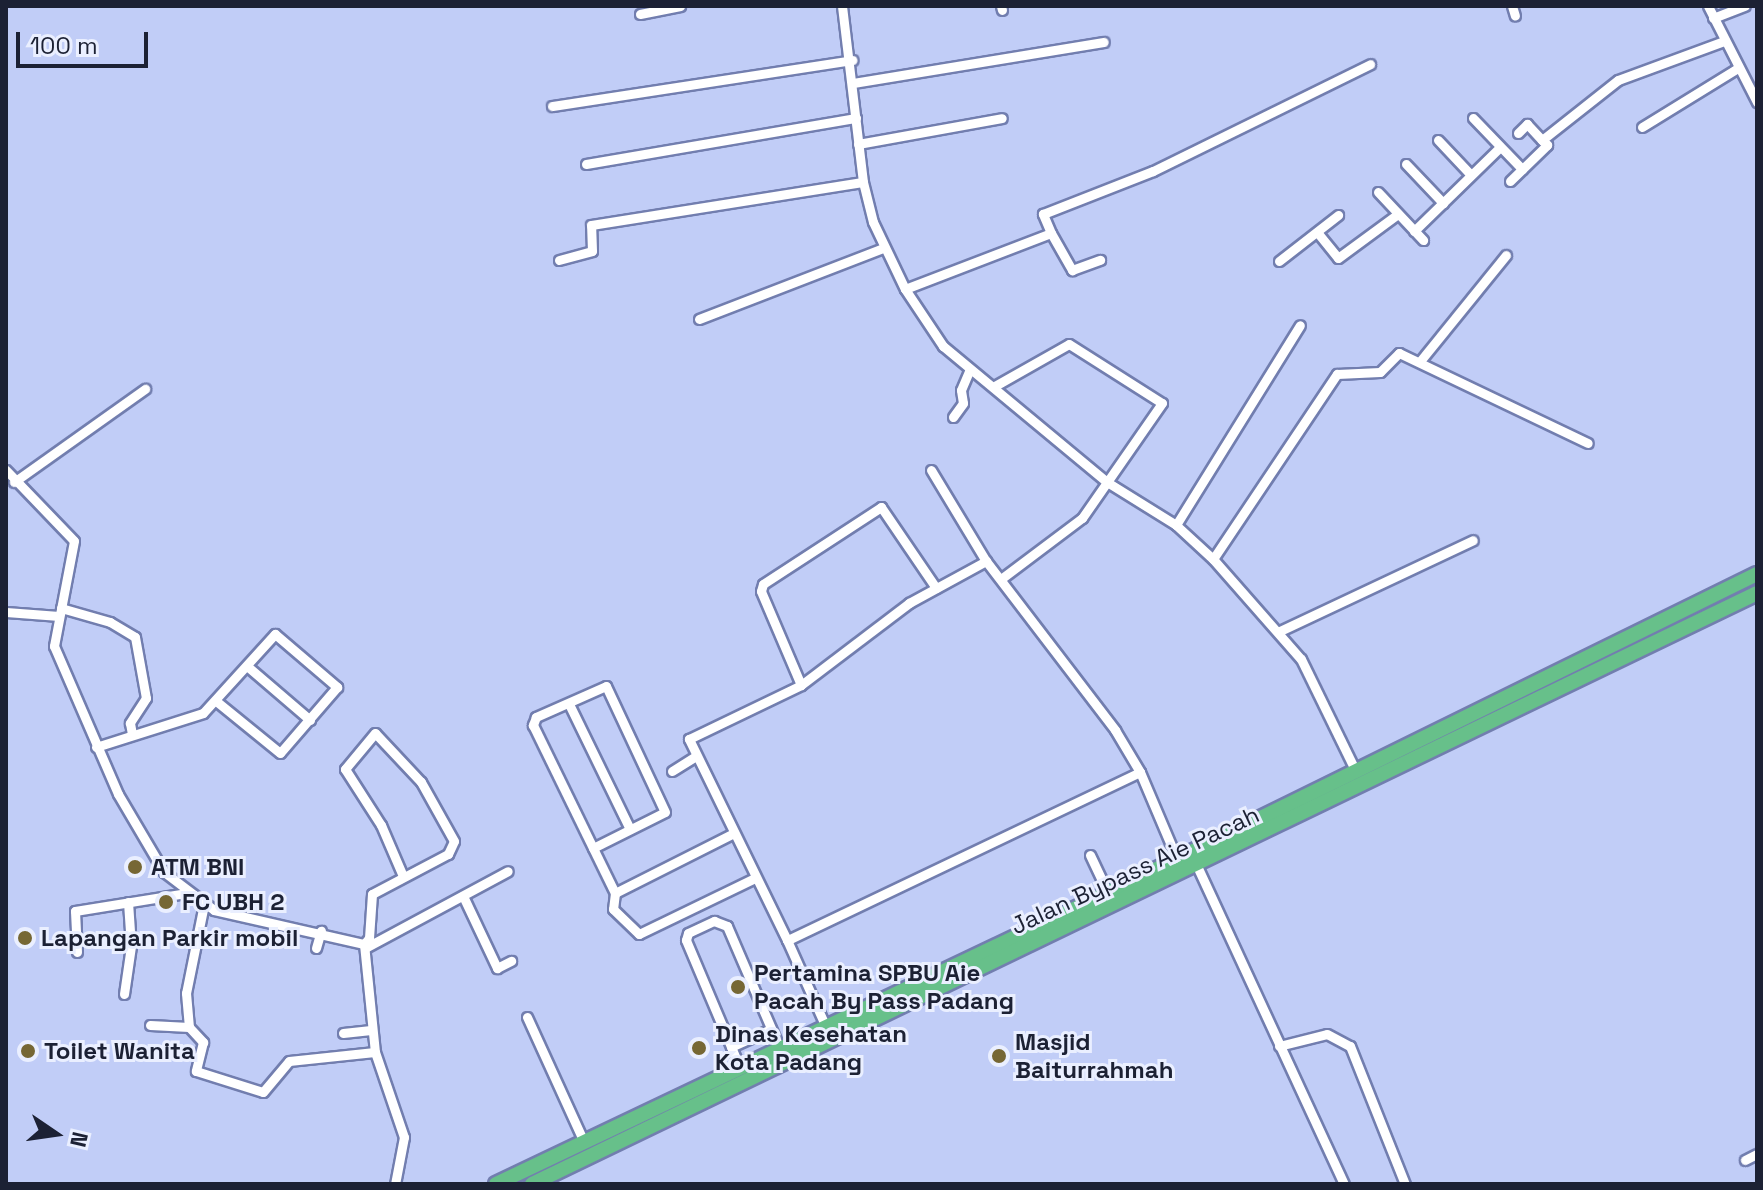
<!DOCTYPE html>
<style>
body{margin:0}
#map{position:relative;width:1763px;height:1190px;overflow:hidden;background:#c1cdf7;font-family:"Space Grotesk",sans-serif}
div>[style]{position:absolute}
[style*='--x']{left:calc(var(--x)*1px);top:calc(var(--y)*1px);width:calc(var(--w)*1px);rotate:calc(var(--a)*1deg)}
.roads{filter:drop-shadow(2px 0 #727eaf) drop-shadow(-2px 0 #727eaf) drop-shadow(0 2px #727eaf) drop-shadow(0 -2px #727eaf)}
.minor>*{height:9px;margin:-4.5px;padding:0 4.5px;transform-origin:4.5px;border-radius:4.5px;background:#fff}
.trunk>*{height:14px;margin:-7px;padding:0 7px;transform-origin:7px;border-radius:7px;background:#67c08a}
.dots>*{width:22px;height:22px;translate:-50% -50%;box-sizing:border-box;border:4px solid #eaefff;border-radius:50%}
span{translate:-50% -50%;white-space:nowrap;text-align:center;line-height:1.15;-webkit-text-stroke:6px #eaefff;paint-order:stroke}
.poi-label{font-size:24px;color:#1c2134;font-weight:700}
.left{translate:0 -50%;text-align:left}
.street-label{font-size:24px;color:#1c2134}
.frame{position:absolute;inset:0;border:8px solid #1c2134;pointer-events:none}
.north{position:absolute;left:16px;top:1094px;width:80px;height:80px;-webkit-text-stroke:6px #eaefff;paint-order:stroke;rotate:103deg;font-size:22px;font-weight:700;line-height:32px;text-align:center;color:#1c2134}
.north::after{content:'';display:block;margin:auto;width:28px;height:36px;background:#1c2134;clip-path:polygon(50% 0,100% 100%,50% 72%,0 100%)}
.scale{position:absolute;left:16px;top:32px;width:132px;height:36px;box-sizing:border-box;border:4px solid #1c2134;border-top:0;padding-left:10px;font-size:24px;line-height:28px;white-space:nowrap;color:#1c2134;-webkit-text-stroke:6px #eaefff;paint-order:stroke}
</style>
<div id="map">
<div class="roads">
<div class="minor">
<div style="--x:842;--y:6;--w:177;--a:83.2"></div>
<div style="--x:863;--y:182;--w:41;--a:76"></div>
<div style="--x:873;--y:222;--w:74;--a:64.5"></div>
<div style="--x:905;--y:289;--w:69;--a:56.3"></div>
<div style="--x:943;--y:346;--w:213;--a:39.7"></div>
<div style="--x:1107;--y:482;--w:81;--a:31.9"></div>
<div style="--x:1176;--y:525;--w:50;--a:42.6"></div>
<div style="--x:1213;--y:559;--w:133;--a:48.7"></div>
<div style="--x:1301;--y:659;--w:126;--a:64"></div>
<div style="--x:1001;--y:6;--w:4;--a:76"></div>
<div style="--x:1512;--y:6;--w:10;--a:73"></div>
<div style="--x:1708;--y:6;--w:108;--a:63"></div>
<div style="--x:640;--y:14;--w:41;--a:-11.3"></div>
<div style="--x:1713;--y:18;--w:34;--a:-21"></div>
<div style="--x:853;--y:83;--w:254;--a:-9.3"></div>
<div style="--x:552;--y:106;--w:304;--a:-8.7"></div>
<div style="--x:1473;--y:118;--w:71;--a:46.1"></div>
<div style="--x:1642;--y:127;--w:113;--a:-31.6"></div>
<div style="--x:1518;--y:133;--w:13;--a:-45"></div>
<div style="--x:1527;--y:124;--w:22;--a:47"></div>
<div style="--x:1438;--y:140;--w:48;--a:46.7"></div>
<div style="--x:858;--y:144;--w:146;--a:-10.2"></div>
<div style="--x:586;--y:164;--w:274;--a:-9.7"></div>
<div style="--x:1406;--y:164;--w:54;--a:46.5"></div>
<div style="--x:1510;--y:181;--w:52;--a:-44.2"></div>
<div style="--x:1547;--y:145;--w:7;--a:-135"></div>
<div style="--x:1542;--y:140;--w:97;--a:-38.3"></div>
<div style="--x:1618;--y:80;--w:113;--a:-20.2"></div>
<div style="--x:1378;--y:192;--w:66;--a:46.8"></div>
<div style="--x:1414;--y:231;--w:120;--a:-44.3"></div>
<div style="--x:1317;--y:232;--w:33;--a:51"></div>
<div style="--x:1338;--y:258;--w:74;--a:-36.3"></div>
<div style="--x:1051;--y:233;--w:43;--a:60.4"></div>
<div style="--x:1072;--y:270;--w:30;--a:-20"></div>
<div style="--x:559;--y:260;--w:34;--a:-15"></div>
<div style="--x:592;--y:251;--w:26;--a:-92"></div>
<div style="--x:591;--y:225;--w:275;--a:-9"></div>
<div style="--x:1279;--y:261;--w:75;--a:-37.9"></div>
<div style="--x:905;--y:289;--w:156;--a:-21"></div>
<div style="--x:1051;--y:233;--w:21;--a:-113"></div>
<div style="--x:1043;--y:214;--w:118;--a:-21.4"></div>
<div style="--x:1153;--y:171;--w:242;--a:-26.2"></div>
<div style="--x:699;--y:319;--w:197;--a:-21.1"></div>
<div style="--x:1421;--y:360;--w:135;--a:-51"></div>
<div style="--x:993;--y:387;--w:87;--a:-29.5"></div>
<div style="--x:1069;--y:344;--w:110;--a:32.4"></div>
<div style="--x:1162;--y:403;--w:140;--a:124.8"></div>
<div style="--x:1082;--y:518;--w:100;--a:143.1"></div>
<div style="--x:953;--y:417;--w:17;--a:-54"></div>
<div style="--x:963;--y:403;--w:13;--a:-99"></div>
<div style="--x:961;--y:390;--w:21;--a:-67"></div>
<div style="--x:6;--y:470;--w:98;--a:46.2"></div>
<div style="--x:74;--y:541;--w:107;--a:100.8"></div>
<div style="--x:54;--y:646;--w:161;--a:66.6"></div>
<div style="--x:118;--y:794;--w:91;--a:59.5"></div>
<div style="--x:164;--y:872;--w:63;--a:37.2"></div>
<div style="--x:214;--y:910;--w:154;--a:12.8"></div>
<div style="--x:364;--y:944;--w:109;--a:84.2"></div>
<div style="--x:375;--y:1052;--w:90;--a:71.2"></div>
<div style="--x:404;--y:1137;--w:48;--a:100.8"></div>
<div style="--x:931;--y:470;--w:106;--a:58.9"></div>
<div style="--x:14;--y:482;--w:161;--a:-35.4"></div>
<div style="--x:1176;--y:525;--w:235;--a:-58.2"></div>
<div style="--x:1213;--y:559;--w:223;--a:-56.2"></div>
<div style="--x:1337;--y:374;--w:43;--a:-2.7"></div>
<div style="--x:1380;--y:372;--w:27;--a:-45"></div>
<div style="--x:1399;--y:353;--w:209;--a:25.5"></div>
<div style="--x:61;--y:608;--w:51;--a:15.9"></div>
<div style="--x:110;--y:622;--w:29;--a:31"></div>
<div style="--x:135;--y:637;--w:62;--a:79.8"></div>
<div style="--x:146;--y:698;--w:30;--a:123"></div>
<div style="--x:130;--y:723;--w:11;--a:80"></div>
<div style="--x:6;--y:612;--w:53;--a:4.3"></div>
<div style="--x:1280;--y:631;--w:213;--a:-25.2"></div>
<div style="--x:247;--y:666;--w:83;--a:40.6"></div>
<div style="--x:801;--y:685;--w:102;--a:-113.1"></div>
<div style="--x:761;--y:591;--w:7;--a:-74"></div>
<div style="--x:763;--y:584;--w:141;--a:-33.1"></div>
<div style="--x:881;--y:507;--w:98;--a:55.8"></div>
<div style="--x:569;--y:704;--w:139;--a:64"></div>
<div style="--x:96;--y:747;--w:112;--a:-17.6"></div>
<div style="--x:203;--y:713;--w:107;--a:-47.7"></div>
<div style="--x:275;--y:634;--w:82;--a:40.5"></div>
<div style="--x:337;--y:687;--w:87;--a:130.8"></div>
<div style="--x:280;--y:753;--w:82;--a:-140.9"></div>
<div style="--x:672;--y:771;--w:28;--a:-32"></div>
<div style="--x:1140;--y:772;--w:391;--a:154.5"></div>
<div style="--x:787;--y:940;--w:224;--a:-116"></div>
<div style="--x:689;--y:739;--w:124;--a:-25.7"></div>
<div style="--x:801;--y:685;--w:136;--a:-37.2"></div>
<div style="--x:909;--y:603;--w:88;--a:-28.6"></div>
<div style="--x:986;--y:561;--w:213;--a:52.6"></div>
<div style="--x:1115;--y:730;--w:49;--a:59.2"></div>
<div style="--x:1140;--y:772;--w:95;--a:67"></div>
<div style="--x:593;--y:848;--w:80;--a:-26.6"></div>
<div style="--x:665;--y:812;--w:139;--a:-115.1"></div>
<div style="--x:606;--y:686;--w:77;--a:156.1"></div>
<div style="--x:536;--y:717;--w:9;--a:111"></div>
<div style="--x:533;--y:725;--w:187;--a:64"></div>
<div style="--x:615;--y:893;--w:131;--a:-26.8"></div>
<div style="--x:1090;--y:855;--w:42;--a:64.7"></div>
<div style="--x:1197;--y:866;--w:350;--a:65.2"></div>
<div style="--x:615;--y:893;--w:16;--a:97"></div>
<div style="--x:613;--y:909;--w:36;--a:44"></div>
<div style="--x:639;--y:934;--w:129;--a:-25.8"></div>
<div style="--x:463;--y:896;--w:80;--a:64.7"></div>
<div style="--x:497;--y:968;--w:16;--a:-27"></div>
<div style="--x:204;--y:904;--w:91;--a:101.4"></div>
<div style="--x:186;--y:993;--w:34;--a:85"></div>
<div style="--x:189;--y:1027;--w:21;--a:47"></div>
<div style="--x:203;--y:1042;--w:30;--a:104"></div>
<div style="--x:196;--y:1071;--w:70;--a:17.4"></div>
<div style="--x:263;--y:1092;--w:40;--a:-50"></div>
<div style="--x:289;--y:1061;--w:86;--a:-6"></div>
<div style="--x:787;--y:940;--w:95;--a:65.9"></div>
<div style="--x:364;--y:944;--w:8;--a:-50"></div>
<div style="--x:369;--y:938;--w:44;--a:-86.1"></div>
<div style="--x:372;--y:894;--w:86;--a:-27.8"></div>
<div style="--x:448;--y:854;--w:14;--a:-65"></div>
<div style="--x:454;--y:841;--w:68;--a:-119.2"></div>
<div style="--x:421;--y:782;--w:67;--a:-133.2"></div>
<div style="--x:375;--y:733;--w:47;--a:129.8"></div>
<div style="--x:345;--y:769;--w:67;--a:57.3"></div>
<div style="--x:381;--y:825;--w:56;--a:66.7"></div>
<div style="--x:316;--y:948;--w:18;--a:-74"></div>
<div style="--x:365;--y:948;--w:162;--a:-28.3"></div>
<div style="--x:77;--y:952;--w:41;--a:-92.8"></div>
<div style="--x:75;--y:911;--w:112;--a:-9.2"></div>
<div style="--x:124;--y:994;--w:49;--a:-81.7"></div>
<div style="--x:131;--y:946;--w:44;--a:-93.9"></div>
<div style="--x:527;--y:1017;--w:137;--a:65.5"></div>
<div style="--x:150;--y:1025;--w:39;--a:3"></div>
<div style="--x:343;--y:1033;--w:28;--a:-6"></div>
<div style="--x:1279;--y:1046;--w:49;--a:-14"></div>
<div style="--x:1327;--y:1034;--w:26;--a:28"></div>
<div style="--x:1350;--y:1046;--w:149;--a:68.3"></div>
<div style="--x:731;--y:1047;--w:44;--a:-24.2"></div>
<div style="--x:740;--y:1068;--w:139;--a:-112.9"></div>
<div style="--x:686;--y:940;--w:7;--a:-74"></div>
<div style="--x:688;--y:933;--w:29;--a:-25"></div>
<div style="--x:714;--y:921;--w:14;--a:21"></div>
<div style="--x:727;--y:926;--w:134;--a:66.7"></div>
<div style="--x:1745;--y:1160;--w:13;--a:-27"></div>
</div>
<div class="trunk">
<div style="--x:496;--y:1184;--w:678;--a:-25.43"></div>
<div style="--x:1108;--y:893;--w:723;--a:-26.18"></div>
<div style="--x:532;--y:1184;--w:1360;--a:-25.75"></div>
</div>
</div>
<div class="dots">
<div style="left:135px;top:867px;background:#766734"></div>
<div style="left:166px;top:902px;background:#766734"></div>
<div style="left:25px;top:938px;background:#766734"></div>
<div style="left:738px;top:987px;background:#766734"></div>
<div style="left:699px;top:1048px;background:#766734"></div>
<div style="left:28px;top:1051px;background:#766734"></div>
<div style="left:999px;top:1056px;background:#766734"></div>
</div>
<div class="poi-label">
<span class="left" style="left:151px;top:867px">ATM BNI</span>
<span class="left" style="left:182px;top:902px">FC UBH 2</span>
<span class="left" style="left:41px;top:938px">Lapangan Parkir mobil</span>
<span class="left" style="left:754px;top:987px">Pertamina SPBU Aie<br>Pacah By Pass Padang</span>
<span class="left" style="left:715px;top:1048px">Dinas Kesehatan<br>Kota Padang</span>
<span class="left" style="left:1015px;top:1056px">Masjid<br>Baiturrahmah</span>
<span class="left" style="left:44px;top:1051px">Toilet Wanita</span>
</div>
<div class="street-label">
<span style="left:1135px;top:870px;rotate:-25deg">Jalan Bypass Aie Pacah</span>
</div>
<div class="frame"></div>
<div class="north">N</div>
<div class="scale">100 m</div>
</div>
